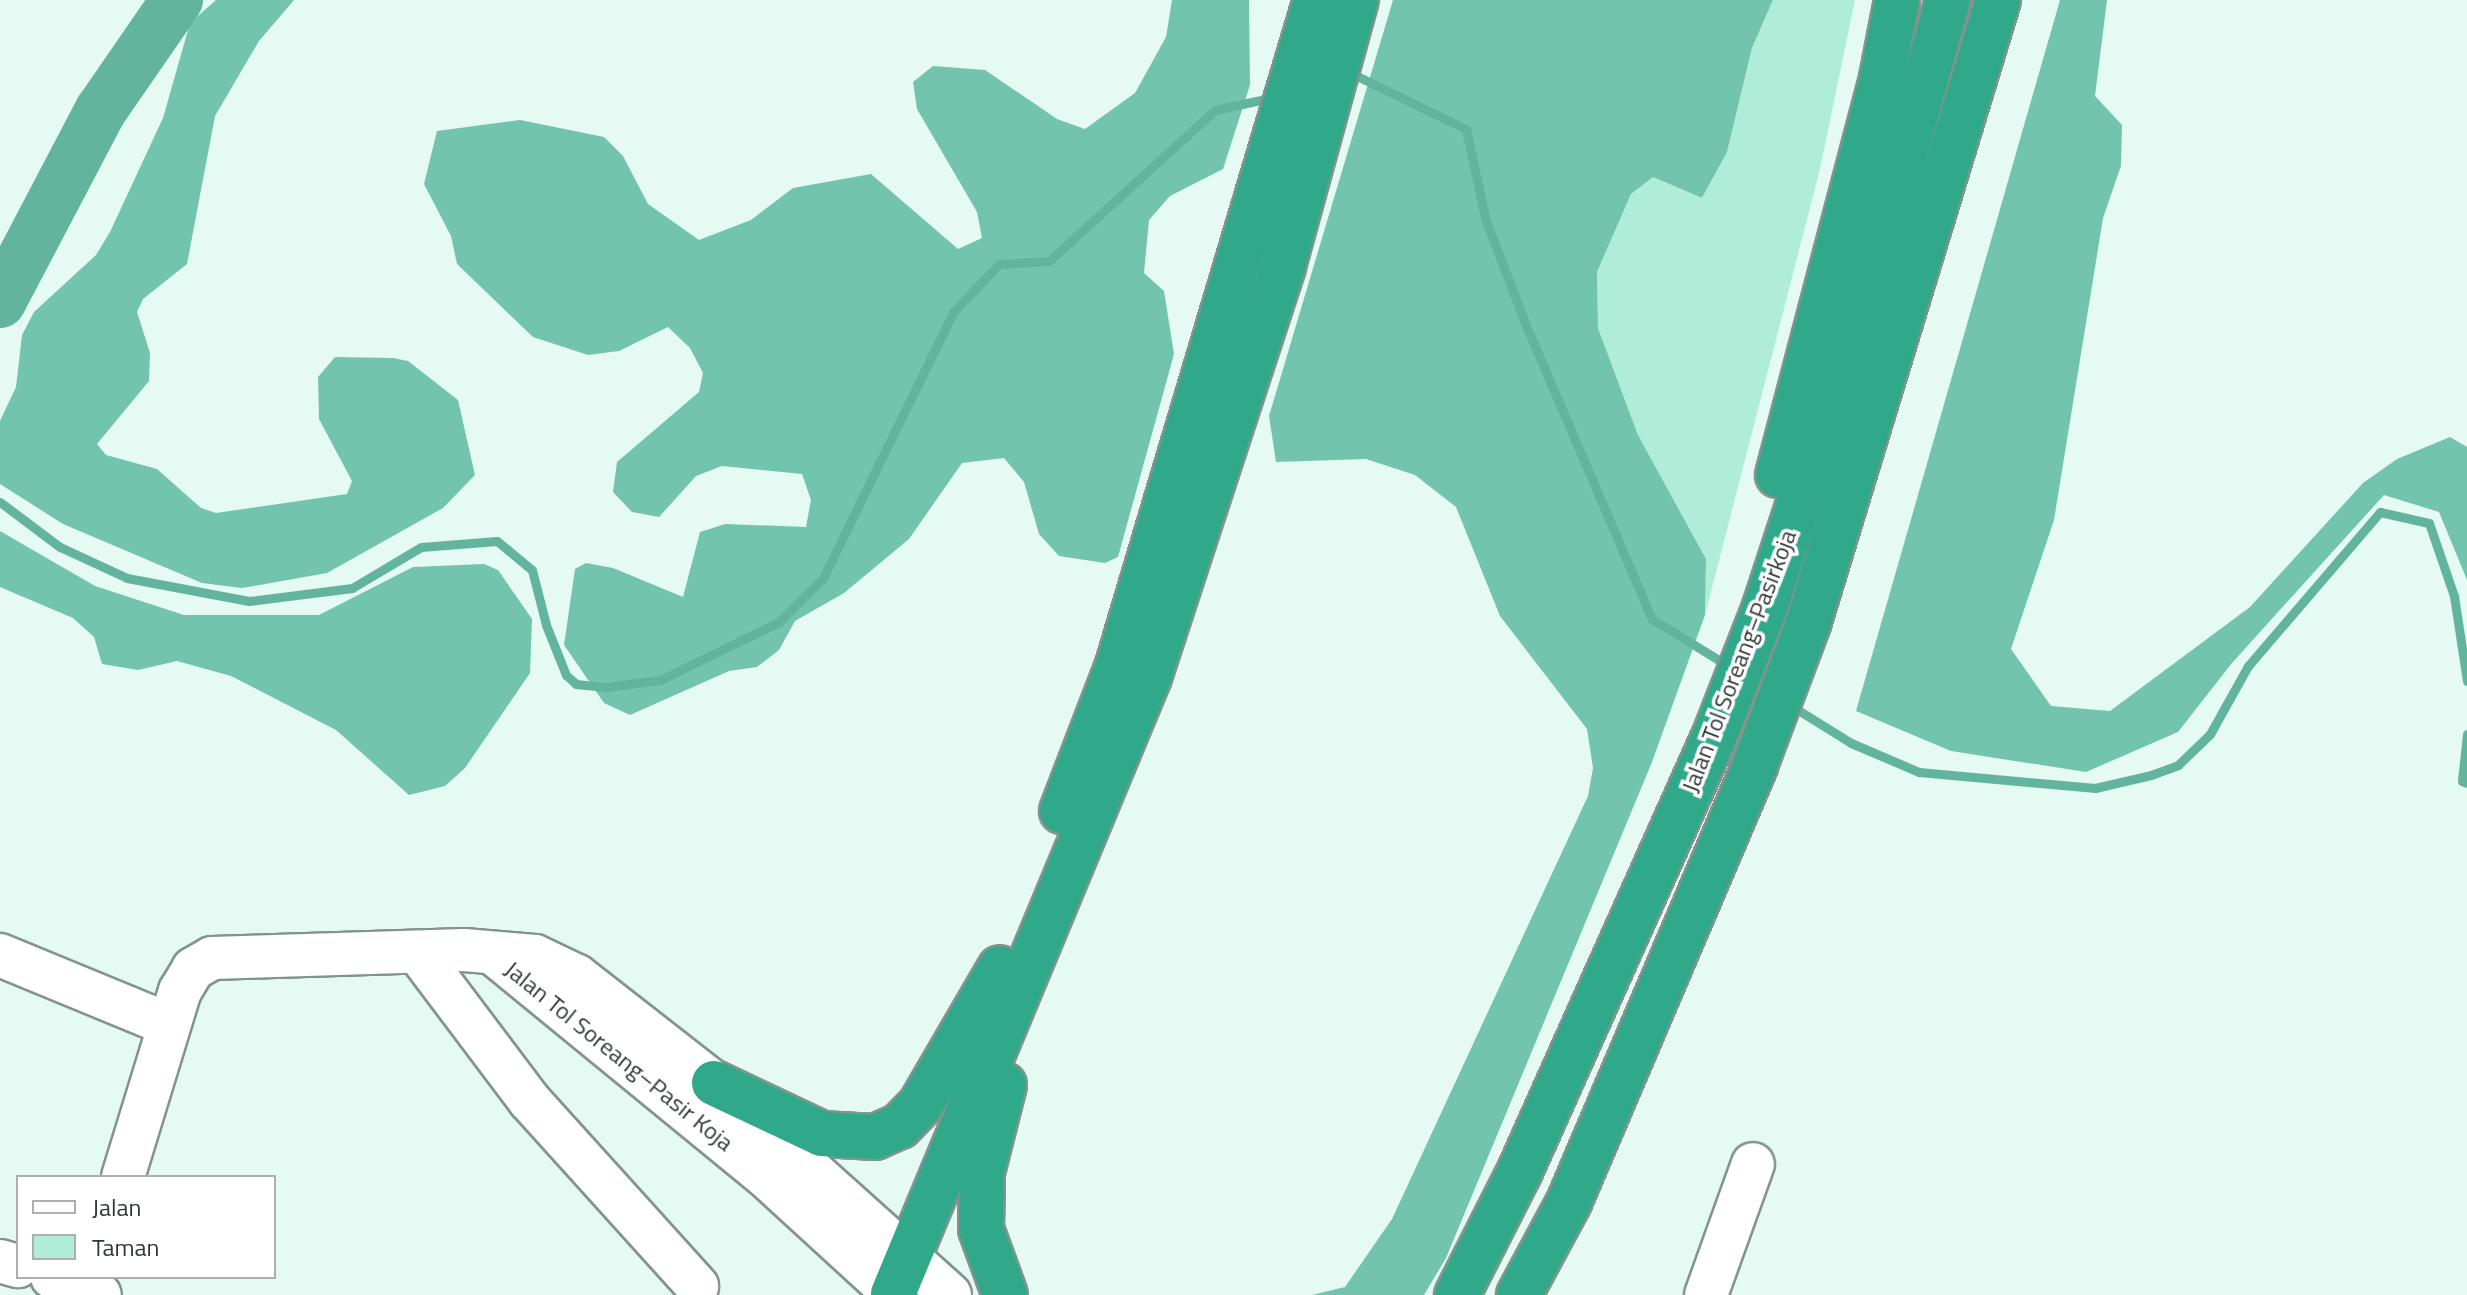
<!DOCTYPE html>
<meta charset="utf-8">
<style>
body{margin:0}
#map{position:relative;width:2467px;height:1295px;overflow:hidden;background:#e4faf2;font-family:"Titillium Web",sans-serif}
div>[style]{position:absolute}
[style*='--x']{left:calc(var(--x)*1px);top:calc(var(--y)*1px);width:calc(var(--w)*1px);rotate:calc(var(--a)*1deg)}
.green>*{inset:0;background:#b0edd9}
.forest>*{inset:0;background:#72c5ac}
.stream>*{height:9px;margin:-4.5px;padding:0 4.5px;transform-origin:4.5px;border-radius:4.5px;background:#62b59c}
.river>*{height:52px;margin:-26px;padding:0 26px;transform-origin:26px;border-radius:26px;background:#62b59c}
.roads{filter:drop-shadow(2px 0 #81958e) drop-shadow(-2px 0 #81958e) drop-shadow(0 2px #81958e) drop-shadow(0 -2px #81958e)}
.minor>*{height:42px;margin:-21px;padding:0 21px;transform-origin:21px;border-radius:21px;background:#fff}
.highway>*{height:44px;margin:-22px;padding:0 22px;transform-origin:22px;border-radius:22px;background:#30a98b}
span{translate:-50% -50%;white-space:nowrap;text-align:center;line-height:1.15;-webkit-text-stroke:7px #fff;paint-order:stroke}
.street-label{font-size:24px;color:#303835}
.legend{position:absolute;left:16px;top:1175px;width:260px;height:104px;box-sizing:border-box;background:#fff;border:2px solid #acafae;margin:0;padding:10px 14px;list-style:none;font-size:24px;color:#303835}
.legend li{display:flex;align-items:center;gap:16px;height:40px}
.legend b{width:40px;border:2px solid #acafae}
</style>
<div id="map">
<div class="green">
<div style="clip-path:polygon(1773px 0,1855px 0,1820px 169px,1705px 615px,1706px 559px,1638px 435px,1598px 328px,1597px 272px,1631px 194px,1653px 177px,1702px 198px,1727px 152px,1752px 48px)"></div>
</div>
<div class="forest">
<div style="clip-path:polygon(216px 0,294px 0,259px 41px,215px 116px,187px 264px,143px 299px,137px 312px,150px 353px,149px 381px,97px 444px,106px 455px,157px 469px,201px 508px,216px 513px,347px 494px,352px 481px,319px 419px,318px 377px,335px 357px,393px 358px,408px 361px,458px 400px,475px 475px,443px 508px,327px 573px,242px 588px,202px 583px,63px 524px,0 484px,0 421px,16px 387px,22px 335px,34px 312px,96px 255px,110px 232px,163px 118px,190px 23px)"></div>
<div style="clip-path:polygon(1172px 0,1249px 0,1250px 85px,1223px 169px,1170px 196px,1149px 220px,1144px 273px,1164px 291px,1174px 354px,1118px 557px,1105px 563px,1059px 556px,1039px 534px,1024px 482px,1004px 458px,962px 463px,909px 539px,844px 593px,795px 621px,779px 650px,757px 667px,729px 671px,630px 715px,604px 703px,564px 645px,575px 569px,586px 563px,613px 568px,683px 597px,700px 532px,725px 524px,806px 527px,811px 500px,802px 474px,722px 466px,696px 476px,659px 517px,632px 512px,613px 492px,617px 462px,699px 392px,703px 373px,690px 348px,668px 327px,619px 351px,588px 355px,533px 337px,457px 264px,451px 236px,424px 184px,437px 131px,520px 120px,604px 137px,623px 156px,648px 204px,699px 240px,751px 220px,793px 188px,871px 174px,958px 249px,982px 238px,977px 212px,917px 109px,913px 82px,933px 66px,985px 70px,1057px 119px,1085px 129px,1135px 93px,1166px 37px)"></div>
<div style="clip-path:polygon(1393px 0,1773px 0,1752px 48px,1727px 152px,1702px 198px,1653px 177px,1631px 194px,1597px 272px,1598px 328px,1638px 435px,1706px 559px,1705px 615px,1652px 762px,1446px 1258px,1424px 1295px,1312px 1295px,1345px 1287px,1392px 1219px,1588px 796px,1593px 768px,1587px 729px,1500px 616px,1456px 507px,1415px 475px,1366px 459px,1276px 462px,1269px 416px)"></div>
<div style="clip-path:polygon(2060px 0,2107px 0,2095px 96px,2122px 125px,2121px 166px,2103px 218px,2054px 520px,2011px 649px,2051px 706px,2110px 711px,2250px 607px,2363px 483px,2397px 459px,2450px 437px,2467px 447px,2467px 580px,2439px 512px,2384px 495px,2232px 663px,2178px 732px,2086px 772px,1951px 751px,1856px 711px)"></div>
<div style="clip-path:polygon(0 531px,95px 586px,184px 615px,319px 615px,413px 567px,484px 564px,498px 570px,532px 619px,530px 673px,465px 768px,445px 786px,409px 795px,336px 730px,231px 676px,177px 661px,138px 670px,102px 664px,94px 637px,73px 618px,0 587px)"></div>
</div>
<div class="stream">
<div style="--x:1346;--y:80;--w:13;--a:-13"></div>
<div style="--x:1359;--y:77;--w:119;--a:25.9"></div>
<div style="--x:1466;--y:129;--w:91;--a:77.9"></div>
<div style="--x:1485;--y:218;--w:112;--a:69.1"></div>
<div style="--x:1525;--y:323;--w:322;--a:66.8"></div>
<div style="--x:1652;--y:619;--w:92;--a:31.6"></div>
<div style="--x:0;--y:502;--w:75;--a:36.9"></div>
<div style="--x:60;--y:547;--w:74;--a:24.8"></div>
<div style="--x:127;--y:578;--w:124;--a:10.7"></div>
<div style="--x:249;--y:601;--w:104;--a:-7.2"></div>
<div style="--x:352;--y:588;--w:80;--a:-30.7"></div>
<div style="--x:421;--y:547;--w:76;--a:-4.5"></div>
<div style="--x:497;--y:541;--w:45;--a:39.6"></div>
<div style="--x:532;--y:570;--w:57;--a:75.7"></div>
<div style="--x:546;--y:625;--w:54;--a:68.2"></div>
<div style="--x:566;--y:675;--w:13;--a:42"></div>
<div style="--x:576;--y:684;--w:30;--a:6"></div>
<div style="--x:606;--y:687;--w:54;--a:-7.4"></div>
<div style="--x:660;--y:680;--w:132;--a:-26"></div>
<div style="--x:779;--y:622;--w:62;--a:-45"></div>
<div style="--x:823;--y:578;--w:297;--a:-63.9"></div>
<div style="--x:954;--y:311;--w:65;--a:-46.2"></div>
<div style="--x:999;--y:264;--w:50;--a:-3.4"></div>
<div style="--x:1049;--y:261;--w:224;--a:-42.3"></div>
<div style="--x:1215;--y:110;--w:60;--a:-12.4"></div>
<div style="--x:1790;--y:705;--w:72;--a:31.9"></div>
<div style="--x:1851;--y:743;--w:74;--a:23.1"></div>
<div style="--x:1919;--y:772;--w:177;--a:5.2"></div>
<div style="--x:2095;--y:788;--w:57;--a:-13.1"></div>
<div style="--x:2151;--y:775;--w:29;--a:-20"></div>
<div style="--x:2178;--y:765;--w:45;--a:-44.1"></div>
<div style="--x:2210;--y:734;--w:78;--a:-60.8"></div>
<div style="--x:2248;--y:666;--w:203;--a:-49.4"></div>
<div style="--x:2380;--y:512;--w:50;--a:12.7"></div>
<div style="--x:2429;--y:523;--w:77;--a:71.1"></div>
<div style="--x:2454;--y:596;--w:86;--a:81.3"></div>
<div style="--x:2467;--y:734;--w:47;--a:96.1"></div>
<div style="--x:2462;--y:781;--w:5;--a:22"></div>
</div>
<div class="river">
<div style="--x:0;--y:302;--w:217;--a:-62.3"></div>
<div style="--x:101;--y:110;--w:134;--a:-55.4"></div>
</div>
<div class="roads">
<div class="minor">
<div style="--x:419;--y:954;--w:183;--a:53"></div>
<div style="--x:529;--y:1100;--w:251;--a:47.9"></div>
<div style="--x:494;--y:954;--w:348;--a:39.3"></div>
<div style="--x:763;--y:1174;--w:179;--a:42.5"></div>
<div style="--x:0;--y:955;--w:181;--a:22.4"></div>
<div style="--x:123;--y:1177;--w:195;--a:-73"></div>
<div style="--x:180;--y:991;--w:26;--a:-59"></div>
<div style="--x:193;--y:969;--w:22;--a:-30"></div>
<div style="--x:212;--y:958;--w:252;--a:-1.8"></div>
<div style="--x:464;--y:950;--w:71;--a:4.8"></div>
<div style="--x:535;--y:956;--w:47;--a:25.5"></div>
<div style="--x:577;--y:976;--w:174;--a:38"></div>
<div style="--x:714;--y:1083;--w:317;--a:41.9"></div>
<div style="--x:0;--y:1261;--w:19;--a:16"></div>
<div style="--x:52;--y:1277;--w:51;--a:20.6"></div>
<div style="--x:1706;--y:1295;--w:139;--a:-70.3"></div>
</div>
<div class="highway">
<div style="--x:1778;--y:475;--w:410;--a:-75.3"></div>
<div style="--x:1882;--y:78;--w:79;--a:-79.1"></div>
<div style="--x:1062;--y:811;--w:156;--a:-69"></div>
<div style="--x:1118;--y:665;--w:694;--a:-73.42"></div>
<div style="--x:714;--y:1083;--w:119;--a:25.3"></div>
<div style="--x:822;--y:1134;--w:53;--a:3.2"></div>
<div style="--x:875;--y:1137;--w:27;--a:-24"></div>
<div style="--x:900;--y:1126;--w:30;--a:-46"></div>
<div style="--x:921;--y:1104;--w:157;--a:-59.8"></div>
<div style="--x:1004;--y:1085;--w:90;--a:104.2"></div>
<div style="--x:982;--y:1172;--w:57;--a:91"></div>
<div style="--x:981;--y:1229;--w:70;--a:70"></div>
<div style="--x:893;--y:1294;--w:668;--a:-67.47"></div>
<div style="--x:1149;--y:677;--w:432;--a:-71.9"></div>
<div style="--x:1283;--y:266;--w:276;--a:-74.7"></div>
<div style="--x:1457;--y:1295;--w:137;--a:-63.1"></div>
<div style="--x:1519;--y:1173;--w:474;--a:-65.9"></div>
<div style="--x:1713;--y:740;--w:143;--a:-68.6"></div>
<div style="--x:1765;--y:607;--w:302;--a:-71.9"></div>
<div style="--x:1859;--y:320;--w:332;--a:-74.5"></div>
<div style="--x:1519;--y:1295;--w:106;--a:-61.7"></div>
<div style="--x:1569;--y:1202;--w:475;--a:-66.9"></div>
<div style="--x:1755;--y:765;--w:151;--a:-69.4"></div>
<div style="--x:1808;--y:624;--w:652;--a:-73.07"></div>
</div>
</div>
<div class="street-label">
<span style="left:1739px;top:661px;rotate:-69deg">Jalan Tol Soreang–Pasirkoja</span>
<span style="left:619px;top:1056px;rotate:39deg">Jalan Tol Soreang–Pasir Koja</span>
</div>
<ul class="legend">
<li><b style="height:10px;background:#fff"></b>Jalan</li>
<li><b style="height:22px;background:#b0edd9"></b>Taman</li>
</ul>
</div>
